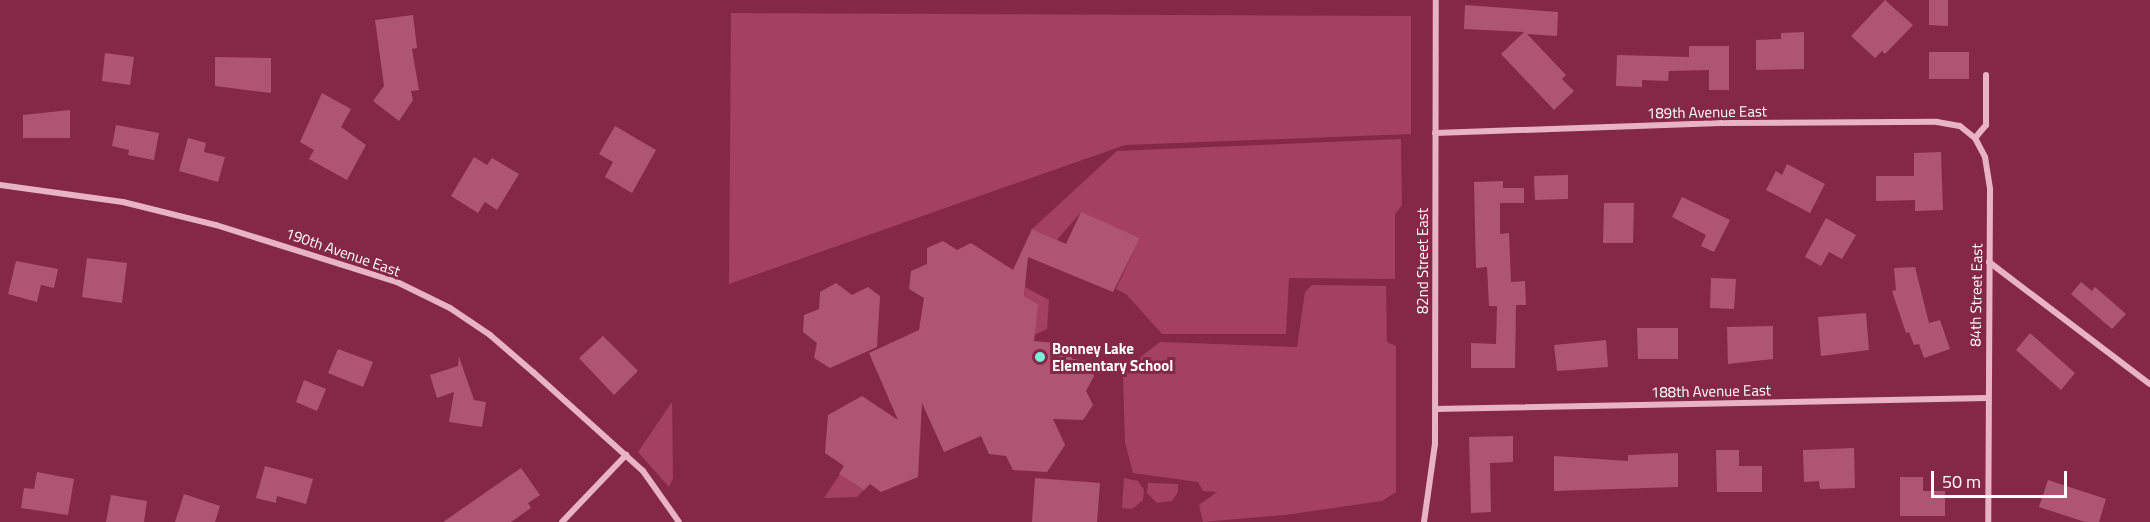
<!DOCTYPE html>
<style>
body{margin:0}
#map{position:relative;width:2150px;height:522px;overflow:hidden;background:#852847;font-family:"Titillium Web",sans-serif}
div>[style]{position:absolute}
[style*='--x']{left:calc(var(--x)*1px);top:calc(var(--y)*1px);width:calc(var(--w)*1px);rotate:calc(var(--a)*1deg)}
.green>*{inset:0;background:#a44062}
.building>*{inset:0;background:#af5574}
.minor>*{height:6px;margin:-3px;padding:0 3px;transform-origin:3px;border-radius:3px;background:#e8b3c5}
.dots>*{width:16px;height:16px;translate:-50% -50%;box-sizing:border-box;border:3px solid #852847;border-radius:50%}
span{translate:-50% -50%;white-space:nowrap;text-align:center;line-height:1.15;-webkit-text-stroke:6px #852847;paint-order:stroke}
.street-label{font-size:15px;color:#fff}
.poi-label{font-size:15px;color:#fff;font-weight:700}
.left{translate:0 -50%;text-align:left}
.scale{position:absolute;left:1931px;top:471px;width:136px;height:27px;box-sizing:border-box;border:3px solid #fff;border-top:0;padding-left:8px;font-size:18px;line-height:21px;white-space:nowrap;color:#fff;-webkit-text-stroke:4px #852847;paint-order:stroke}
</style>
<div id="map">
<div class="green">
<div style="clip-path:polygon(731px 13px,1411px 16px,1411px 134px,1125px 145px,729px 284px)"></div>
<div style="clip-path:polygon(1401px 139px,1402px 205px,1395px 214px,1395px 279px,1289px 278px,1286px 334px,1162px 334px,1126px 294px,1116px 289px,1140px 238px,1115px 227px,1105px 247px,1081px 212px,1057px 240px,1032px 229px,1117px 151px)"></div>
<div style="clip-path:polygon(1312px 285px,1386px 286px,1387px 342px,1396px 346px,1396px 492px,1382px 501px,1285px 515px,1203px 522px,1199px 505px,1217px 492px,1203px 491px,1198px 482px,1133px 473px,1125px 442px,1123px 377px,1127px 377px,1127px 373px,1122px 371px,1160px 342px,1297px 347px,1305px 292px)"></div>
<div style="clip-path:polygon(1025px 287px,1049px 300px,1047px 329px,1028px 338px,1038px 304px,1024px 296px)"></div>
<div style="clip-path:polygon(672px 402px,673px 478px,669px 487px,638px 452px)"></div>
<div style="clip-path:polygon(840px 474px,864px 490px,857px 497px,824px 498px)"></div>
<div style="clip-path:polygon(1124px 478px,1138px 481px,1144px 490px,1143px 500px,1132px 509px,1122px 508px)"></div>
<div style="clip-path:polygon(1148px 483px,1178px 484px,1178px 492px,1172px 501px,1157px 503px,1147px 493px)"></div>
</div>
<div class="building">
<div style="clip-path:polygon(1885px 0,1913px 25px,1885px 54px,1882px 51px,1875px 58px,1851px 36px)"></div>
<div style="clip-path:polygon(1929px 0,1948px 0,1948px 26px,1929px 25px)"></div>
<div style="clip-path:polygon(1465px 5px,1558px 12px,1557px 36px,1527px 34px,1566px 75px,1562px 79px,1574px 91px,1554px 110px,1501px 54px,1524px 32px,1464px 29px)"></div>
<div style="clip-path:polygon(413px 15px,417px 48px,412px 49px,419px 90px,411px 91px,413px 100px,399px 121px,373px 101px,384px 86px,375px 20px)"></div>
<div style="clip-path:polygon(1804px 32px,1804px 69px,1756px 70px,1756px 40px,1781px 39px,1781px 33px)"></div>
<div style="clip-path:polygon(1689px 46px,1729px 46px,1729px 90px,1709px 90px,1709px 70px,1669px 71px,1668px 81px,1642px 80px,1642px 87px,1616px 86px,1617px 55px,1689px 57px)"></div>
<div style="clip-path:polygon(1929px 52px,1969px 52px,1969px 79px,1929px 79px)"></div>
<div style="clip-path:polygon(105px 53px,134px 57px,130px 85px,102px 81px)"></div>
<div style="clip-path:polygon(215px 57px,271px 58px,271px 93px,215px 86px)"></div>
<div style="clip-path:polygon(322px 93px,351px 109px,341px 127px,366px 145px,347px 180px,309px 159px,314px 150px,300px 142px)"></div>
<div style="clip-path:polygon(70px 110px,70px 138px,23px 138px,23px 115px)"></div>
<div style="clip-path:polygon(116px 125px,159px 133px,154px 160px,128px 155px,129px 150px,112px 146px)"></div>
<div style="clip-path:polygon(615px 126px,656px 150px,632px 193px,605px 177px,613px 162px,599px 154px)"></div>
<div style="clip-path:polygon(188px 138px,206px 143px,204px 152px,225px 157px,218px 182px,179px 171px)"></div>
<div style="clip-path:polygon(1941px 152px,1943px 210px,1915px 211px,1915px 200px,1876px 201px,1876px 176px,1914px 176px,1914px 153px)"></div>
<div style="clip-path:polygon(474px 157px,487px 165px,492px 158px,519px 174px,497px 210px,485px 202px,478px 213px,451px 196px)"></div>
<div style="clip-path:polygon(1787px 164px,1825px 184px,1810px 213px,1766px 190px,1776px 171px,1782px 175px)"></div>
<div style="clip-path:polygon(1568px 175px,1568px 199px,1535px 200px,1534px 176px)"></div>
<div style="clip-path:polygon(1503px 181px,1503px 188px,1524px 188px,1524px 203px,1500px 203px,1500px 234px,1509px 233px,1511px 282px,1525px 281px,1526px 305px,1516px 305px,1515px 368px,1471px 368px,1471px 343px,1496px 344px,1497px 306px,1489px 306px,1487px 267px,1476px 268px,1474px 182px)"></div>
<div style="clip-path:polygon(1682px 197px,1730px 220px,1714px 252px,1701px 246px,1706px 235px,1672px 217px)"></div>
<div style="clip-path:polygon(1604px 203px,1634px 203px,1633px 243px,1603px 243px)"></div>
<div style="clip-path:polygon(1081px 212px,1140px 238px,1113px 292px,1028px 257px,1024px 296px,1038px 304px,1034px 341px,1064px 344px,1072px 359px,1088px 361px,1094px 376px,1086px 391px,1093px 405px,1083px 420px,1053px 419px,1065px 445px,1047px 472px,1013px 470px,1006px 456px,989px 454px,981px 436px,944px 452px,922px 403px,918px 477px,881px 492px,870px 484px,864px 490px,839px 474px,844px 466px,825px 453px,828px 415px,862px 396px,898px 420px,869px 353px,919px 330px,924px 298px,909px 289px,911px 271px,927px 264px,927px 248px,943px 241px,957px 250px,971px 243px,1013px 270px,1032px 229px,1066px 244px)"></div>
<div style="clip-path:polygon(1826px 218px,1856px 235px,1842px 259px,1829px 252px,1821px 266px,1805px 257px)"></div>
<div style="clip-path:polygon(87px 258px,127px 263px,122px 303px,82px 297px)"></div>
<div style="clip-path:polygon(16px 261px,58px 269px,54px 288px,41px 285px,37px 302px,8px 294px)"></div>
<div style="clip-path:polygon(1915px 267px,1929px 323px,1940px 320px,1950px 349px,1924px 358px,1919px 344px,1914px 345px,1909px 332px,1906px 333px,1892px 291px,1896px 290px,1894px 268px)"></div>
<div style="clip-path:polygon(1711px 278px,1736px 279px,1734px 309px,1710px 308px)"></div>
<div style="clip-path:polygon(2081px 282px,2092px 291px,2095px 287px,2126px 314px,2112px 329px,2071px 294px)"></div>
<div style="clip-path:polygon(836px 283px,852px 295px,868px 287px,880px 296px,877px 347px,830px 368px,814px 358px,817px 343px,803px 332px,804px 315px,819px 309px,820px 292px)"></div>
<div style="clip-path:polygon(1866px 313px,1869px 350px,1821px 356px,1818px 317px)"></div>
<div style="clip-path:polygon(1773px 326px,1773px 359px,1728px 364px,1727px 327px)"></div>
<div style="clip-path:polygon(1637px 328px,1678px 328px,1678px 359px,1638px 359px)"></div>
<div style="clip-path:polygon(2030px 333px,2075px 373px,2061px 390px,2016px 350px)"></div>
<div style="clip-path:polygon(603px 336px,638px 371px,614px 395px,579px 358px)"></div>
<div style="clip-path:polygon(1606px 340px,1608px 367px,1557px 371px,1554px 345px)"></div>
<div style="clip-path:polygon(338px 349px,373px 362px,363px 387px,328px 373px)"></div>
<div style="clip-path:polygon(459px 357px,474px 400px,486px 402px,482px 427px,449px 422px,454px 392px,437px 398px,430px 375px,458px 366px)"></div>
<div style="clip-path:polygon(304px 380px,326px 389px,317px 411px,296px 402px)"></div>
<div style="clip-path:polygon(1513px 436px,1513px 462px,1490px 463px,1491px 512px,1471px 513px,1469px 437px)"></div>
<div style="clip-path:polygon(1854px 448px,1855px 488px,1820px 489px,1819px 481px,1804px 482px,1803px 450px)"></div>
<div style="clip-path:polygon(1716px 450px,1739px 450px,1739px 466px,1762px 466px,1762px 492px,1717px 492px)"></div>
<div style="clip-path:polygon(1678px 453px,1678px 487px,1554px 491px,1554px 456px,1628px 461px,1628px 455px)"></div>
<div style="clip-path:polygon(265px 466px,313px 479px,306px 504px,277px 496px,276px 503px,256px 498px)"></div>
<div style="clip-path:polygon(521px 468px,540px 495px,528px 503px,531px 508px,511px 522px,443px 522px)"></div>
<div style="clip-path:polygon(37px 472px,74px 479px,68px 515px,21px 508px,24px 488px,34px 489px)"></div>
<div style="clip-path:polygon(1900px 477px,1923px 477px,1923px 491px,1945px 491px,1945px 516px,1900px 516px)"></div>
<div style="clip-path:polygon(1035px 478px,1100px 483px,1097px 522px,1032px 522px)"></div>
<div style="clip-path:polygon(2048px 480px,2106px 499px,2099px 522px,2085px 522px,2039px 507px)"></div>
<div style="clip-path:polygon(184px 494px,220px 506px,215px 522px,175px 522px)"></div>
<div style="clip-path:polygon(111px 495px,147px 501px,144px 522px,106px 522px)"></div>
</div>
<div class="minor">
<div style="--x:1986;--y:75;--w:50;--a:90"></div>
<div style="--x:1986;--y:125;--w:17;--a:130"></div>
<div style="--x:1975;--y:138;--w:21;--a:62"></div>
<div style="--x:1985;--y:157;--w:33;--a:81"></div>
<div style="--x:1990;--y:190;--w:332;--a:90.3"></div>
<div style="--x:1435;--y:133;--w:286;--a:-2"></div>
<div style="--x:1721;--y:123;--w:216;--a:-0.3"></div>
<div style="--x:1937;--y:122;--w:23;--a:10"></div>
<div style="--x:1960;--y:126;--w:19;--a:39"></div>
<div style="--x:0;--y:185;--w:124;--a:7.9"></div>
<div style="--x:123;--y:202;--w:96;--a:13.9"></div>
<div style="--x:216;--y:225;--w:190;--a:17.5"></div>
<div style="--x:397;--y:282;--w:59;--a:26.1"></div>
<div style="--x:450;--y:308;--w:48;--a:34"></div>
<div style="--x:490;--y:335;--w:57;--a:40.7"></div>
<div style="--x:533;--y:372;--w:148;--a:42"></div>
<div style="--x:643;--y:471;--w:62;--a:54.8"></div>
<div style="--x:1989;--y:262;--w:202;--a:37.2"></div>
<div style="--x:1435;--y:409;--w:552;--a:-1.14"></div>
<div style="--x:562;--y:522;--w:93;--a:-46.3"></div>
<div style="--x:1424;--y:522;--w:79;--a:-82"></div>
<div style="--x:1435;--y:444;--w:444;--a:-89.9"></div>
</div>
<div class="dots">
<div style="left:1040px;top:357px;background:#79efda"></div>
</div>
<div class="street-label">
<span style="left:1707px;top:112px;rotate:-1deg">189th Avenue East</span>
<span style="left:343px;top:252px;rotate:19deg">190th Avenue East</span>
<span style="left:1423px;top:261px;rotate:-90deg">82nd Street East</span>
<span style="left:1976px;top:295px;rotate:-89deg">84th Street East</span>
<span style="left:1711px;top:391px;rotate:-1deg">188th Avenue East</span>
</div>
<div class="poi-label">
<span class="left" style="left:1052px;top:357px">Bonney Lake<br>Elementary School</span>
</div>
<div class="scale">50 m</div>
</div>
